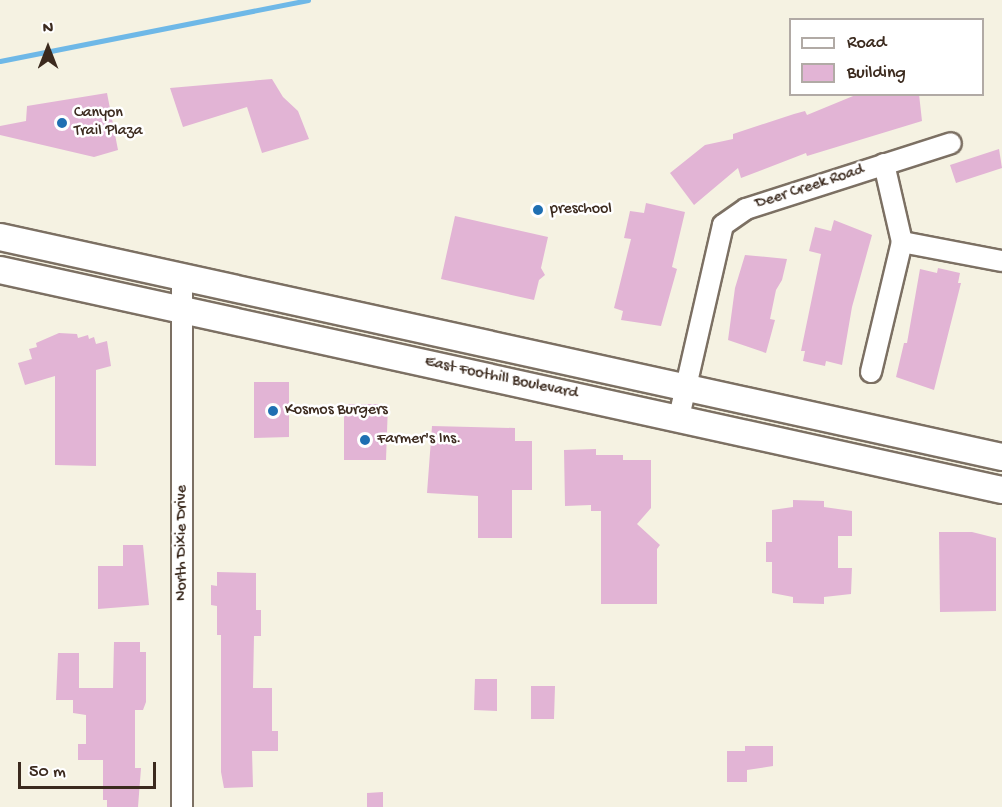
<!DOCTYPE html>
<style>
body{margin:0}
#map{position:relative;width:1002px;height:807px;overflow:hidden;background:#f5f2e2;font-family:"Gochi Hand",sans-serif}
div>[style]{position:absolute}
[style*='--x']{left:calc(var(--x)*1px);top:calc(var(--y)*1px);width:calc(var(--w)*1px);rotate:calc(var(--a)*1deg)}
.stream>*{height:5px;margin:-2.5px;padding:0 2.5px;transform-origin:2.5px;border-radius:2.5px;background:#6eb8e7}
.building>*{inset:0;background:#e2b4d5}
.roads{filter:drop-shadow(2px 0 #7c7063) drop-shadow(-2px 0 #7c7063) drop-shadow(0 2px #7c7063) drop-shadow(0 -2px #7c7063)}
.minor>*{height:20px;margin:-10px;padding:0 10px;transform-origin:10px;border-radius:10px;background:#fff}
.major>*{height:26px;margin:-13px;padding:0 13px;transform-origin:13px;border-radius:13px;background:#fff}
.dots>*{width:16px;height:16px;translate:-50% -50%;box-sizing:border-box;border:3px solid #fff;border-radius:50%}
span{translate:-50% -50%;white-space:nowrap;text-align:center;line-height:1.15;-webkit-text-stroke:5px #fff;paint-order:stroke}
.poi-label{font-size:16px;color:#3b2a1e}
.left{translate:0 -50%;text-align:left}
.street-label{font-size:16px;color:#3b2a1e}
.legend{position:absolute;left:789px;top:18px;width:195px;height:78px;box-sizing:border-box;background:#fff;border:2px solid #b1aaa5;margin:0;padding:8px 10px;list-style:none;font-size:18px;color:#3b2a1e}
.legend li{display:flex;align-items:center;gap:12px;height:30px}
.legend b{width:30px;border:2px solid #b1aaa5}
.north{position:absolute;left:18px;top:18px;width:60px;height:60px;-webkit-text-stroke:4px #fff;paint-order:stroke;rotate:0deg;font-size:16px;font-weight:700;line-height:24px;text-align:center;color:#3b2a1e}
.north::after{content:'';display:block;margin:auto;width:21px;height:27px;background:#3b2a1e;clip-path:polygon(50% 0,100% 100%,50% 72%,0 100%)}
.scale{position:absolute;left:18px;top:762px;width:138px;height:27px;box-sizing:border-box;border:3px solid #3b2a1e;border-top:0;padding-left:8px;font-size:18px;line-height:21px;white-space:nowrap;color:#3b2a1e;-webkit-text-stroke:4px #fff;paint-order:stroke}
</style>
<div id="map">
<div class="stream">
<div style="--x:0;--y:61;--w:314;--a:-11.2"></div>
</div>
<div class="building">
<div style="clip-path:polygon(272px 79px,283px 97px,298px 111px,309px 139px,262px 153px,247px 107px,183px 127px,170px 88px)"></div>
<div style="clip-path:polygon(107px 93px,118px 150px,94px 157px,0 135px,0 126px,26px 121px,27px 106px)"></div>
<div style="clip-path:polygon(858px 94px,919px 94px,922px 121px,807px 156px,806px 153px,741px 178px,738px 168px,694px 205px,670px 173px,705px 145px,733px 139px,733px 134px,794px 114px,805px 111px,807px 115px)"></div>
<div style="clip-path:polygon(999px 149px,1002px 168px,956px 183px,950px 165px)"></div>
<div style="clip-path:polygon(646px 203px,685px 212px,672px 267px,677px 269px,661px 326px,621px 320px,623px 311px,614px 308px,631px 239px,624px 238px,630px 211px,644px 213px)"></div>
<div style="clip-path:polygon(455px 216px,548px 237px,541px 268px,545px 275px,539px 280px,534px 300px,441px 279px)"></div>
<div style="clip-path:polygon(834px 220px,872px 235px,852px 307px,842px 365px,826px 361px,825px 366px,803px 361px,805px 351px,801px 351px,821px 254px,809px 251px,815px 227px,831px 231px)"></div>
<div style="clip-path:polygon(745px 255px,787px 259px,782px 280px,776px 290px,770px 319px,775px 320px,766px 353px,728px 340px,735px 288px)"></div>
<div style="clip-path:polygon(938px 268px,960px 273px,958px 283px,961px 283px,934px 390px,896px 377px,904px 343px,907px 343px,920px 269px,937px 273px)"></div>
<div style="clip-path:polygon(59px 333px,77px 334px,78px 338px,88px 335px,89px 339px,94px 337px,96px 344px,107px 341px,111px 366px,96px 370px,96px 466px,55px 465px,55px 376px,25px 385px,18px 363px,32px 359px,29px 349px,37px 347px,36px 343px)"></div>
<div style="clip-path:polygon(254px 382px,289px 382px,289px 437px,254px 438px)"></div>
<div style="clip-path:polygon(344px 404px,388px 404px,386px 460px,344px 460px)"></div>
<div style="clip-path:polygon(432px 426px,515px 428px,515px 441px,532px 441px,532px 490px,512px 490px,512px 538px,478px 538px,478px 496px,427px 493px)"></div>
<div style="clip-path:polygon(596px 449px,596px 455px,623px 455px,623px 460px,651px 460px,651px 508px,637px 524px,660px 545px,657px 549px,657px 604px,601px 604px,601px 511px,591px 511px,591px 505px,565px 506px,564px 450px)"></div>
<div style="clip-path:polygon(793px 500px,824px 501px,824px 507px,852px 511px,852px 536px,838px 536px,838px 568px,852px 568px,851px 594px,824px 597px,824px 604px,793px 603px,793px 597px,772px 593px,772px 562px,766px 562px,766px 542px,772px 542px,772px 510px,793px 507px)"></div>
<div style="clip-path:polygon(939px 532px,972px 532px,996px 538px,996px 611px,940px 612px)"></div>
<div style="clip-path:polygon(123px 545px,143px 545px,149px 605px,98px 609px,98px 566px,123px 566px)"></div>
<div style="clip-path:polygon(217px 572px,256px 573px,256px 610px,261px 610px,261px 636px,254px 636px,253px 688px,272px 688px,272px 731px,278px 731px,278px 751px,252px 751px,253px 787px,224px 788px,221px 772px,221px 635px,217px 635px,217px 606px,211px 605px,211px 585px,217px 586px)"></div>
<div style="clip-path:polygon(114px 642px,140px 642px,140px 652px,146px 652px,146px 702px,143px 710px,135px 710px,135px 768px,141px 768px,138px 807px,107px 807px,107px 800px,103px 800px,103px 760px,78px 760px,78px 744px,86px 744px,86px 715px,73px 713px,73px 700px,56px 700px,58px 653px,79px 653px,79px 688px,113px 688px)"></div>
<div style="clip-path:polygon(475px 679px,497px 679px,497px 711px,474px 710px)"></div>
<div style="clip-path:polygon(531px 686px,555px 686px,554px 719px,531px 719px)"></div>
<div style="clip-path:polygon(745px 746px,773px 746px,773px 766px,747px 770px,747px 782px,727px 782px,727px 751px,745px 751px)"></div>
<div style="clip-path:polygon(383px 792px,383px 807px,367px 807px,367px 793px)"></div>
</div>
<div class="roads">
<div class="minor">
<div style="--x:902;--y:242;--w:102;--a:10.8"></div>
<div style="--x:182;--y:279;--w:528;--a:90"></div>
<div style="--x:871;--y:372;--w:134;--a:-76.6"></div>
<div style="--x:902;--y:242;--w:80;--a:-103"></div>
<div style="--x:679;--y:417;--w:197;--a:-77.1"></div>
<div style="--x:723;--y:225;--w:28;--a:-35"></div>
<div style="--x:746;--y:209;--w:215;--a:-17.8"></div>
</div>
<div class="major">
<div style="--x:0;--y:237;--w:1026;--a:12.38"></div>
<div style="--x:0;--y:270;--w:1026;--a:12.38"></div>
</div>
</div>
<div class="dots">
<div style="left:62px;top:123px;background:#1f6fb2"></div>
<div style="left:538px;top:210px;background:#1f6fb2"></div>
<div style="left:273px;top:411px;background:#1f6fb2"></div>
<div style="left:365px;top:440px;background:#1f6fb2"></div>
</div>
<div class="poi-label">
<span class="left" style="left:74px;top:123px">Canyon<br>Trail Plaza</span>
<span class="left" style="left:550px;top:210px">preschool</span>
<span class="left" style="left:285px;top:411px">Kosmos Burgers</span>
<span class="left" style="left:377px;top:440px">Farmer's Ins.</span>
</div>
<div class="street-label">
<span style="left:810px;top:188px;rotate:-18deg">Deer Creek Road</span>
<span style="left:501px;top:379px;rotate:12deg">East Foothill Boulevard</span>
<span style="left:183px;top:543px;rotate:-90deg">North Dixie Drive</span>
</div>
<ul class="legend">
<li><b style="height:8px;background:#fff"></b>Road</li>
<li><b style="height:16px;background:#e2b4d5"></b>Building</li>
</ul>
<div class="north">N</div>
<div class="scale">50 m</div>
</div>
